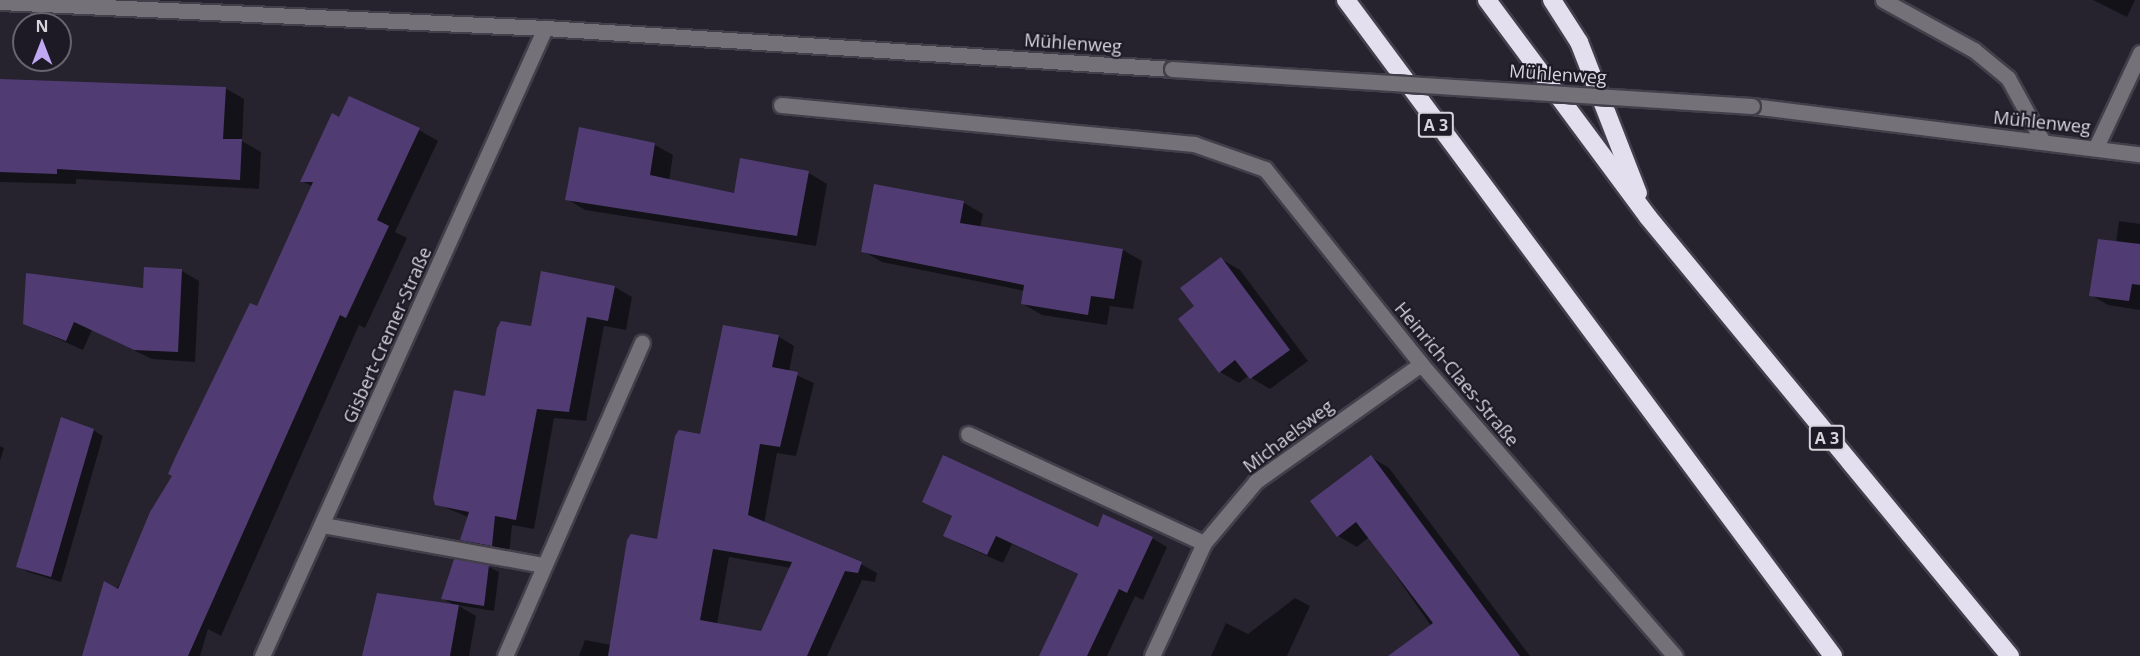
<!DOCTYPE html>
<meta charset="utf-8">
<style>
body{margin:0}
#map{position:relative;width:2140px;height:656px;overflow:hidden;background:#26232f;font-family:"Open Sans",sans-serif}
div>[style]{position:absolute}
[style*='--x']{left:calc(var(--x)*1px);top:calc(var(--y)*1px);width:calc(var(--w)*1px);rotate:calc(var(--a)*1deg)}
.shadow>*{inset:0;background:#0007}
.building>*{inset:0;background:#503c73}
.roads{filter:drop-shadow(2px 0 #423f4b) drop-shadow(-2px 0 #423f4b) drop-shadow(0 2px #423f4b) drop-shadow(0 -2px #423f4b)}
.minor>*{height:15px;margin:-7.5px;padding:0 7.5px;transform-origin:7.5px;border-radius:7.5px;background:#747278}
.highway>*{height:18px;margin:-9px;padding:0 9px;transform-origin:9px;border-radius:9px;background:#e3dfee}
.bridges{filter:drop-shadow(2px 0 #423f4b) drop-shadow(-2px 0 #423f4b) drop-shadow(0 2px #423f4b) drop-shadow(0 -2px #423f4b)}
.minor-bridge>*{height:15px;margin:-7.5px;padding:0 7.5px;transform-origin:7.5px;border-radius:7.5px;background:#747278}
span{translate:-50% -50%;white-space:nowrap;text-align:center;line-height:1.15;-webkit-text-stroke:4.5px #1d1a25;paint-order:stroke}
.shield-label span{padding:2px 4px;background:#1d1a25;border:2px solid;border-radius:4px;-webkit-text-stroke-width:0}
.shield-label{font-size:16px;color:#d6d4db;font-weight:700}
.street-label{font-size:18px;color:#d6d4db}
.north{position:absolute;left:12px;top:12px;width:60px;height:60px;box-sizing:border-box;background:#1d1a25;border:2px solid #67646e;border-radius:50%;rotate:0deg;font-size:16px;font-weight:700;line-height:24px;text-align:center;color:#d6d4db}
.north::after{content:'';display:block;margin:auto;width:21px;height:27px;background:#c1a8f3;clip-path:polygon(50% 0,100% 100%,50% 72%,0 100%)}
</style>
<div id="map">
<div class="shadow">
<div style="clip-path:polygon(2093px 0,2135px 0,2127px 17px)"></div>
<div style="clip-path:polygon(0 80px,225px 88px,244px 99px,242px 141px,261px 152px,259px 189px,76px 179px,76px 184px,0 182px)"></div>
<div style="clip-path:polygon(340px 119px,419px 130px,438px 141px,395px 232px,407px 238px,365px 328px,359px 325px,221px 636px,208px 629px,200px 656px,83px 656px,258px 308px,313px 187px,302px 181px)"></div>
<div style="clip-path:polygon(580px 129px,655px 145px,673px 155px,669px 181px,735px 195px,742px 160px,809px 173px,827px 184px,816px 246px,585px 210px,567px 199px)"></div>
<div style="clip-path:polygon(875px 186px,964px 203px,983px 214px,980px 228px,1123px 250px,1142px 261px,1133px 309px,1110px 306px,1107px 325px,1042px 315px,1023px 304px,1025px 291px,882px 262px,863px 251px)"></div>
<div style="clip-path:polygon(2119px 221px,2140px 224px,2140px 310px,2108px 305px,2091px 295px,2116px 243px)"></div>
<div style="clip-path:polygon(1221px 259px,1240px 270px,1308px 361px,1270px 389px,1248px 376px,1239px 383px,1220px 372px,1196px 307px)"></div>
<div style="clip-path:polygon(182px 271px,199px 281px,195px 362px,152px 359px,92px 330px,83px 350px,25px 324px,145px 290px)"></div>
<div style="clip-path:polygon(542px 273px,615px 287px,632px 297px,626px 330px,604px 326px,586px 421px,554px 418px,534px 529px,512px 525px,509px 555px,461px 539px,468px 517px,437px 504px,486px 397px,532px 328px)"></div>
<div style="clip-path:polygon(evenodd,724px 326px,778px 336px,794px 346px,789px 372px,814px 383px,796px 456px,777px 453px,764px 524px,861px 564px,877px 573px,875px 582px,862px 580px,827px 656px,579px 656px,585px 640px,611px 645px,659px 540px,701px 435px,724px 326px,729px 557px,791px 568px,762px 633px,717px 624px,729px 557px)"></div>
<div style="clip-path:polygon(93px 430px,103px 436px,61px 582px,28px 572px,18px 566px)"></div>
<div style="clip-path:polygon(0 446px,4px 448px,0 461px)"></div>
<div style="clip-path:polygon(1371px 457px,1389px 468px,1530px 656px,1452px 656px,1369px 537px,1357px 547px,1338px 536px,1312px 501px)"></div>
<div style="clip-path:polygon(924px 501px,1152px 538px,1167px 547px,1143px 600px,1135px 596px,1107px 656px,1041px 656px,1079px 575px,1012px 544px,1003px 563px,960px 544px,945px 535px,953px 517px)"></div>
<div style="clip-path:polygon(489px 567px,499px 572px,494px 611px,457px 605px,476px 616px,469px 656px,364px 656px,455px 606px,443px 598px)"></div>
<div style="clip-path:polygon(1295px 598px,1310px 606px,1287px 656px,1211px 656px,1226px 623px,1248px 634px)"></div>
</div>
<div class="building">
<div style="clip-path:polygon(0 79px,226px 87px,223px 139px,242px 139px,240px 180px,57px 169px,57px 174px,0 172px)"></div>
<div style="clip-path:polygon(349px 96px,420px 128px,377px 220px,389px 226px,346px 318px,340px 315px,188px 656px,82px 656px,104px 581px,118px 589px,150px 512px,172px 476px,168px 474px,175px 458px,250px 303px,257px 306px,313px 182px,300px 182px,332px 113px,339px 117px)"></div>
<div style="clip-path:polygon(579px 127px,655px 143px,650px 175px,734px 193px,740px 158px,809px 171px,797px 236px,565px 200px)"></div>
<div style="clip-path:polygon(874px 184px,964px 201px,960px 223px,1123px 249px,1114px 299px,1091px 296px,1088px 315px,1021px 304px,1024px 285px,861px 252px)"></div>
<div style="clip-path:polygon(2098px 239px,2140px 244px,2140px 285px,2132px 284px,2129px 301px,2089px 296px)"></div>
<div style="clip-path:polygon(1221px 257px,1290px 350px,1250px 379px,1235px 360px,1219px 373px,1178px 319px,1194px 306px,1180px 288px)"></div>
<div style="clip-path:polygon(144px 267px,182px 269px,178px 352px,134px 350px,74px 322px,66px 341px,23px 324px,26px 273px,143px 288px)"></div>
<div style="clip-path:polygon(541px 271px,615px 286px,608px 321px,587px 317px,569px 412px,537px 409px,516px 520px,495px 516px,492px 546px,460px 540px,469px 512px,435px 505px,433px 498px,454px 390px,485px 396px,497px 328px,501px 321px,531px 326px)"></div>
<div style="clip-path:polygon(evenodd,723px 325px,779px 335px,772px 367px,798px 372px,780px 447px,760px 444px,748px 515px,862px 562px,858px 573px,845px 571px,807px 656px,608px 656px,627px 540px,631px 534px,657px 539px,675px 436px,679px 430px,700px 434px,723px 325px,713px 549px,792px 562px,761px 631px,700px 620px,713px 549px)"></div>
<div style="clip-path:polygon(61px 417px,94px 429px,51px 577px,16px 567px)"></div>
<div style="clip-path:polygon(943px 455px,1098px 527px,1103px 514px,1153px 537px,1127px 593px,1119px 589px,1087px 656px,1039px 656px,1078px 574px,996px 536px,987px 555px,943px 536px,952px 516px,922px 502px)"></div>
<div style="clip-path:polygon(1371px 455px,1431px 536px,1520px 656px,1388px 656px,1433px 623px,1356px 522px,1337px 537px,1310px 501px)"></div>
<div style="clip-path:polygon(454px 559px,489px 565px,484px 606px,441px 599px)"></div>
<div style="clip-path:polygon(377px 593px,459px 605px,450px 656px,362px 656px)"></div>
</div>
<div class="roads">
<div class="minor">
<div style="--x:1883;--y:0;--w:104;--a:28.8"></div>
<div style="--x:1974;--y:50;--w:44;--a:39.5"></div>
<div style="--x:2008;--y:78;--w:73;--a:61.3"></div>
<div style="--x:0;--y:2;--w:546;--a:2.73"></div>
<div style="--x:545;--y:28;--w:628;--a:3.74"></div>
<div style="--x:781;--y:105;--w:415;--a:5.4"></div>
<div style="--x:1194;--y:144;--w:75;--a:19.4"></div>
<div style="--x:1265;--y:169;--w:250;--a:51.3"></div>
<div style="--x:1421;--y:364;--w:387;--a:49"></div>
<div style="--x:1752;--y:106;--w:391;--a:7.1"></div>
<div style="--x:2096;--y:147;--w:104;--a:-64.9"></div>
<div style="--x:968;--y:434;--w:260;--a:24.8"></div>
<div style="--x:323;--y:525;--w:224;--a:10.3"></div>
<div style="--x:262;--y:656;--w:689;--a:-65.74"></div>
<div style="--x:505;--y:656;--w:342;--a:-66.4"></div>
<div style="--x:1152;--y:656;--w:124;--a:-65.3"></div>
<div style="--x:1204;--y:543;--w:81;--a:-50"></div>
<div style="--x:1256;--y:481;--w:202;--a:-35.3"></div>
</div>
<div class="highway">
<div style="--x:1346;--y:0;--w:817;--a:53.41"></div>
<div style="--x:1487;--y:0;--w:270;--a:53.4"></div>
<div style="--x:1648;--y:217;--w:569;--a:50.49"></div>
<div style="--x:1552;--y:0;--w:50;--a:57.3"></div>
<div style="--x:1579;--y:42;--w:162;--a:68.7"></div>
</div>
</div>
<div class="bridges">
<div class="minor-bridge">
<div style="--x:1172;--y:69;--w:581;--a:3.65"></div>
</div>
</div>
<div class="shield-label">
<span style="left:1436px;top:125px">A 3</span>
<span style="left:1827px;top:438px">A 3</span>
</div>
<div class="street-label">
<span style="left:1073px;top:43px;rotate:4deg">Mühlenweg</span>
<span style="left:1558px;top:74px;rotate:4deg">Mühlenweg</span>
<span style="left:2042px;top:122px;rotate:6deg">Mühlenweg</span>
<span style="left:387px;top:335px;rotate:-66deg">Gisbert-Cremer-Straße</span>
<span style="left:1457px;top:374px;rotate:50deg">Heinrich-Claes-Straße</span>
<span style="left:1288px;top:436px;rotate:-37deg">Michaelsweg</span>
</div>
<div class="north">N</div>
</div>
